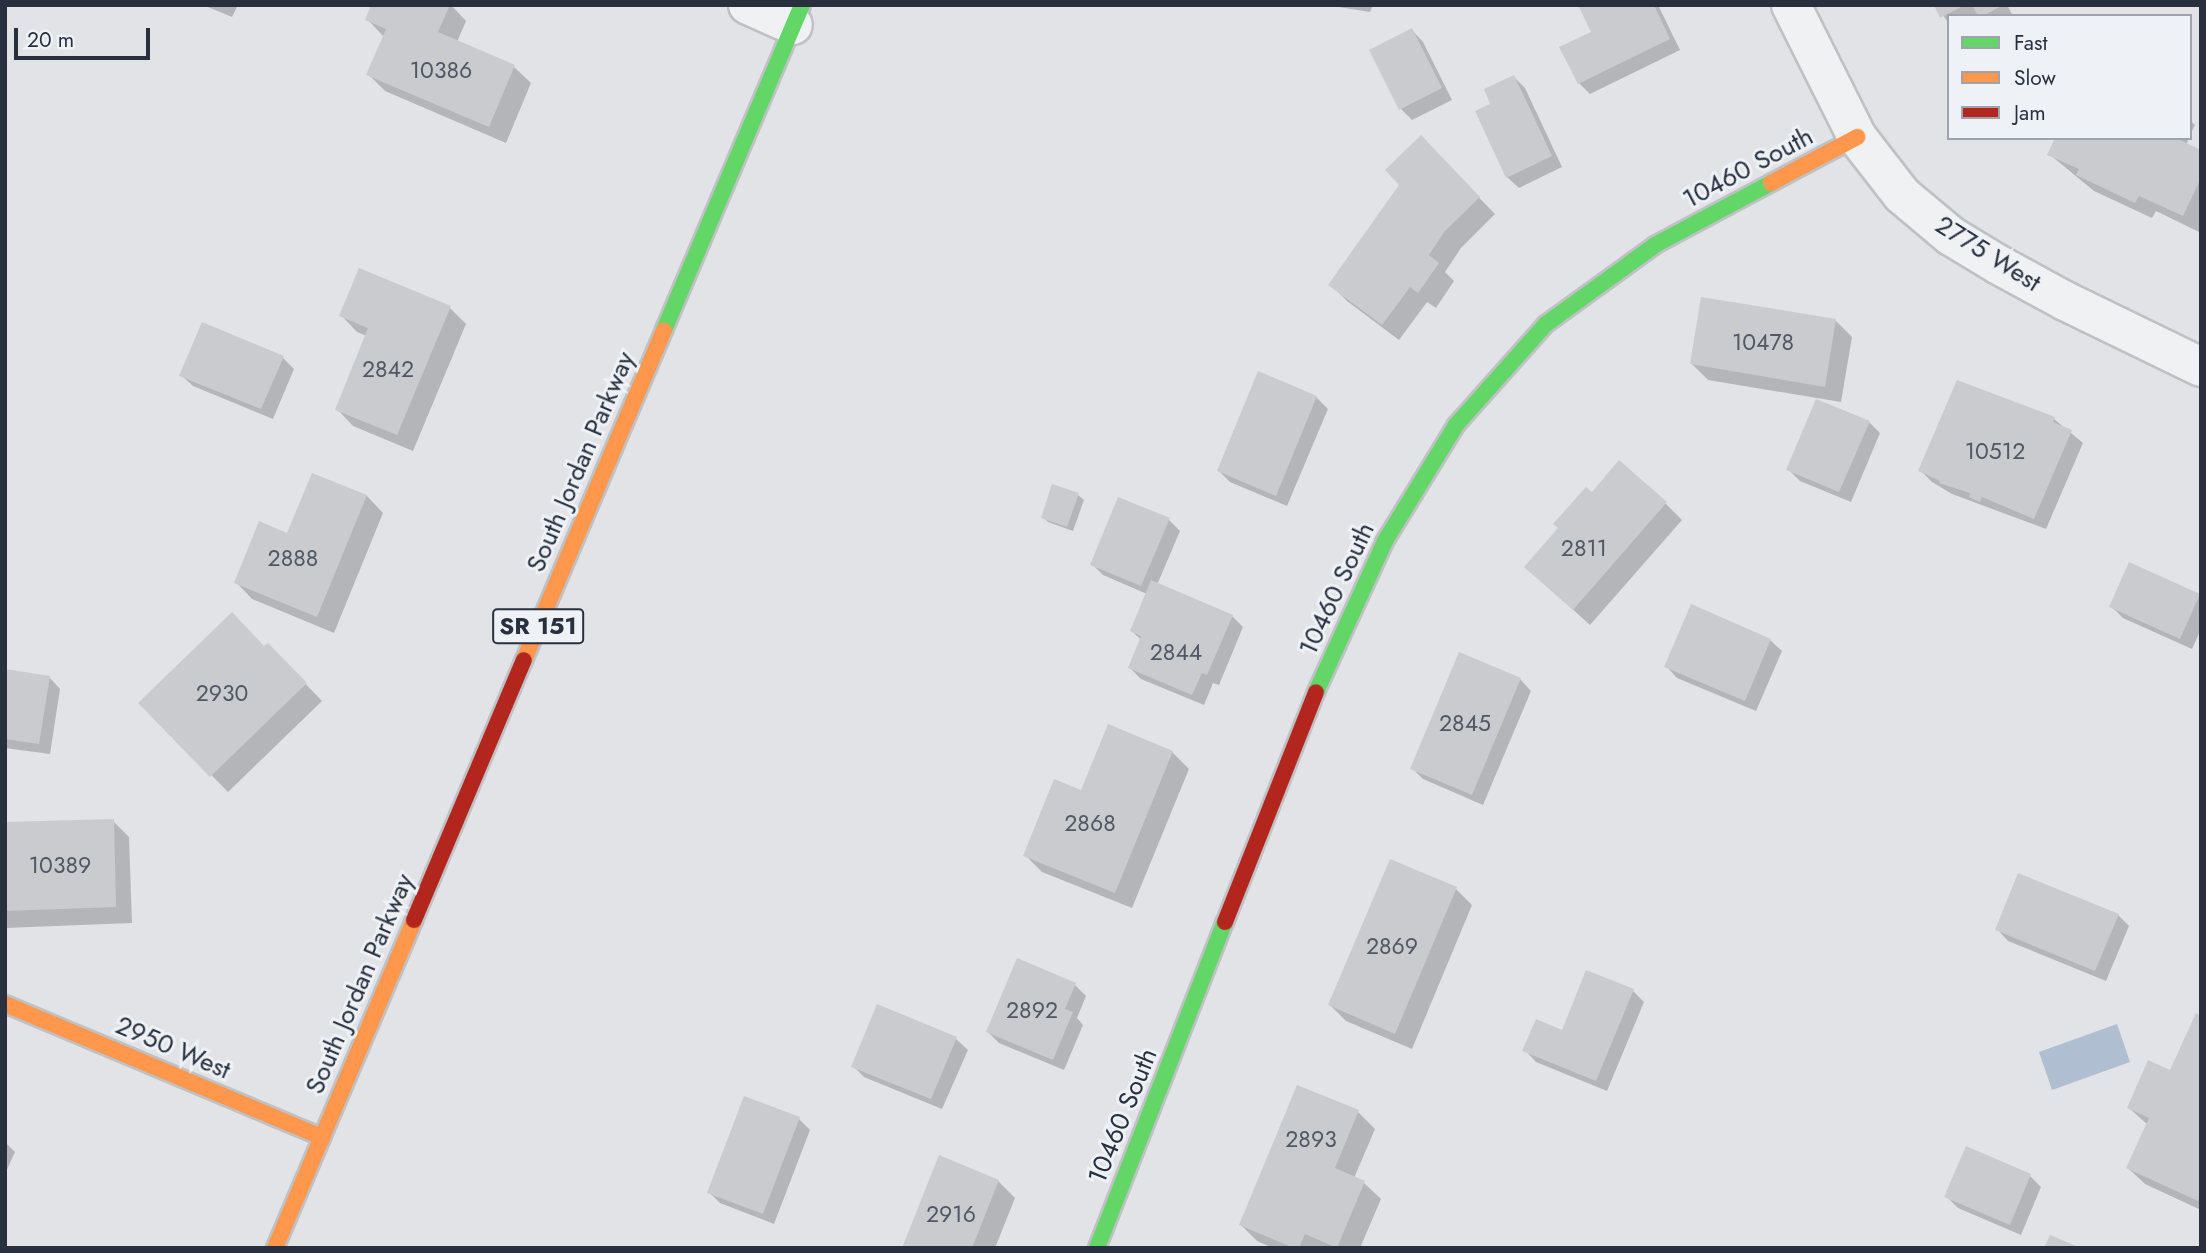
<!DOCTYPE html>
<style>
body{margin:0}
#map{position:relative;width:2206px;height:1253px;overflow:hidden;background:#e1e3e6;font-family:Jost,sans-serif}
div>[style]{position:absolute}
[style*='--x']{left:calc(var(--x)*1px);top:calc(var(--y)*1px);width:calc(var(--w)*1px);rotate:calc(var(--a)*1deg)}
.water>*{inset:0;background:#afbed1}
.shadow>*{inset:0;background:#0003}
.building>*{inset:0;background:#c9cbce}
.roads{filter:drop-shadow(2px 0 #bfc1c4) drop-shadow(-2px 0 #bfc1c4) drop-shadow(0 2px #bfc1c4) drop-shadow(0 -2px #bfc1c4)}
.street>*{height:38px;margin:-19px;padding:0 19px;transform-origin:19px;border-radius:19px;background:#f0f1f2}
.fast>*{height:16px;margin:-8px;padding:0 8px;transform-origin:8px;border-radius:8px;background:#63d668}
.slow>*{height:16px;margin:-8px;padding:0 8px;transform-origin:8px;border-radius:8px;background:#ff974d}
.jam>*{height:16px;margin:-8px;padding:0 8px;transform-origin:8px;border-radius:8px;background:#b3261e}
span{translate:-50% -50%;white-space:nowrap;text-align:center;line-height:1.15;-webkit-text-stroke:6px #eef1f5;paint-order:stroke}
.number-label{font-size:23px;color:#515764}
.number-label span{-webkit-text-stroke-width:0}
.shield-label span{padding:2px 5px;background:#eef1f5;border:2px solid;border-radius:5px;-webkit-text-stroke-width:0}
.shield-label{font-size:24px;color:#282f3f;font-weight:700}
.street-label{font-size:26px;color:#282f3f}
.frame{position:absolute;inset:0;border:7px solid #282f3f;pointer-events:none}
.legend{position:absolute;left:1947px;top:14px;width:245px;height:126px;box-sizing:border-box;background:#eef1f5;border:2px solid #9fa3ac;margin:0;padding:9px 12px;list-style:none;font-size:21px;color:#282f3f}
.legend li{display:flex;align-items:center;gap:14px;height:35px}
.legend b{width:35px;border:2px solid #9fa3ac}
.scale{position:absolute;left:14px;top:28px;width:136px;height:32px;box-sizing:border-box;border:4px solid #282f3f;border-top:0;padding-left:9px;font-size:21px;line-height:24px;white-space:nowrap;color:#282f3f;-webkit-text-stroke:5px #eef1f5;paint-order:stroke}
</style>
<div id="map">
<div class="water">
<div style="clip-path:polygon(2117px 1024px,2130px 1062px,2052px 1090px,2039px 1052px)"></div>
</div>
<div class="shadow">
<div style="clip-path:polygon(203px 5px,238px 5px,232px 17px)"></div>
<div style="clip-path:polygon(373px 5px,451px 5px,466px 21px,457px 42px,514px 67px,531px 83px,506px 143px,385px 91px,368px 74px,384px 37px,367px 19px)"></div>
<div style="clip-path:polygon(1326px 5px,1373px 5px,1370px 12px)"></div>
<div style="clip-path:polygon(1580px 5px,1658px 5px,1680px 50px,1590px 94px,1579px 83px,1593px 32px)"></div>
<div style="clip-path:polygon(1936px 5px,2007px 5px,2013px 16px,1949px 16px,1949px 24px)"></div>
<div style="clip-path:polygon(1412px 30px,1423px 42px,1452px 100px,1412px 120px,1401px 109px)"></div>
<div style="clip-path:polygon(1514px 77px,1525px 88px,1562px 167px,1519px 188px,1507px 177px,1493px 105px)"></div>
<div style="clip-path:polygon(2190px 120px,2195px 125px,2190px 135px)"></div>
<div style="clip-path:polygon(1421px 138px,1495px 214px,1461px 248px,1445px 272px,1454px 281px,1436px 308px,1427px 302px,1399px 340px,1347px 301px,1331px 285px,1401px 185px)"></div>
<div style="clip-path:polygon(2057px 138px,2189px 138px,2186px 145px,2201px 152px,2199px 232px,2156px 211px,2152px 218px,2094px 191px,2049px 154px)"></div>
<div style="clip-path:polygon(450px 308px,466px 324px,413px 451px,353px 426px,337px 409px,367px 336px,357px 332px,341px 315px)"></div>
<div style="clip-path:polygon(1836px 321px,1852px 337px,1841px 402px,1708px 380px,1692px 364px)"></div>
<div style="clip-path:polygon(283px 358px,294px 369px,273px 419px,193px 386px,181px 375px)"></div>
<div style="clip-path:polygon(1316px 397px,1328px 409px,1287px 506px,1230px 482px,1219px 471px)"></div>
<div style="clip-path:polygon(2054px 419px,2083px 443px,2046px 529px,1952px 494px,1932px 482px,1921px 471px)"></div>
<div style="clip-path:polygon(1869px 422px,1880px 433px,1851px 502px,1800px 481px,1788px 469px)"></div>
<div style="clip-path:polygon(313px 475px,367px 496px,383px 513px,334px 633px,252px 599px,236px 582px,288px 535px)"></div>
<div style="clip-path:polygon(1592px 494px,1666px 504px,1682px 520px,1590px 625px,1526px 567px)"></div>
<div style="clip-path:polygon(1078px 495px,1084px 500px,1073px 531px,1048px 522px,1043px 517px)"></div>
<div style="clip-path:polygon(1169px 520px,1180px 531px,1157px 585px,1232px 616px,1243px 627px,1219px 685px,1213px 683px,1204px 705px,1141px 679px,1130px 668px,1141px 640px,1132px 631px,1147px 594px,1103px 575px,1092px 564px)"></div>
<div style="clip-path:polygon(2199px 596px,2201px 629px,2192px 649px,2123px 618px,2112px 607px)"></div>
<div style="clip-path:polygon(1770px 640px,1782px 651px,1756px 711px,1677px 678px,1666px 666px)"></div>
<div style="clip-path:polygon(268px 645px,322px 701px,228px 792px,141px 703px)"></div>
<div style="clip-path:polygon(5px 671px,49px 677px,60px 689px,50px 754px,5px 748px)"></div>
<div style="clip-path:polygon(1520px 679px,1531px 691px,1483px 805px,1423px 779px,1412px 768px)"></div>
<div style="clip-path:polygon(1172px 752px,1189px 769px,1132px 908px,1042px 872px,1025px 855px,1082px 793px)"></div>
<div style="clip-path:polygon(113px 821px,129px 837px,132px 923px,5px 928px,5px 824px)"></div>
<div style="clip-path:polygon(1456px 889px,1472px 905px,1412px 1049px,1346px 1021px,1330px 1005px)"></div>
<div style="clip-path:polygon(2118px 915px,2129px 926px,2106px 981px,2008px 941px,1997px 929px)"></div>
<div style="clip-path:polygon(1018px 960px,1075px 985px,1086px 996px,1077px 1018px,1083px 1025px,1064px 1070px,999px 1043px,988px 1032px)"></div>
<div style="clip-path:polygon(1633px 991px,1644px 1002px,1607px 1091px,1536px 1062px,1525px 1050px)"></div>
<div style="clip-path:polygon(877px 1006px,956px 1039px,968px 1050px,942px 1109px,864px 1077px,853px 1066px)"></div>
<div style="clip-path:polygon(2201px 1017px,2201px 1210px,2145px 1184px,2128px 1168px,2148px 1125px,2129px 1108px,2171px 1072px)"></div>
<div style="clip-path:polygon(1298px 1087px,1358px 1112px,1375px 1129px,1354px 1178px,1364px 1183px,1381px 1199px,1360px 1248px,1273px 1248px,1257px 1241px,1241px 1225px)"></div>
<div style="clip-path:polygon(799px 1119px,810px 1130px,774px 1224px,720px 1203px,709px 1192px)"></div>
<div style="clip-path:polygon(5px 1142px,15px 1152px,5px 1174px)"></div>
<div style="clip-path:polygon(2030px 1176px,2041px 1187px,2021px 1235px,1958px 1208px,1946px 1196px)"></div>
<div style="clip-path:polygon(998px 1181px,1015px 1198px,995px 1248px,904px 1248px)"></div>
</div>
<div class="building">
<div style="clip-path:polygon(371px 5px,450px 5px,438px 32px,515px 65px,489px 127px,366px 75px,386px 29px,365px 20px)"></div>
<div style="clip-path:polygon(1578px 5px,1654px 5px,1670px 39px,1578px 84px,1559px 47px,1591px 32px)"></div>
<div style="clip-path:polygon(1934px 5px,1965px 5px,1940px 18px)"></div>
<div style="clip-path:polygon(1972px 5px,2003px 5px,1983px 16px,1978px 16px)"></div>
<div style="clip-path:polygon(1412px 28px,1442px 88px,1399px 110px,1369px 50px)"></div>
<div style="clip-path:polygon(1514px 75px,1552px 156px,1506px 178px,1475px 111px,1490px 104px,1484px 89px)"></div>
<div style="clip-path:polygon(1421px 135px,1480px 197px,1445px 231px,1429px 255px,1439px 263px,1418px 293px,1410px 287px,1382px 325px,1328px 285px,1399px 185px,1385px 170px)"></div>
<div style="clip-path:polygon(2055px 138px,2176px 138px,2201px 150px,2201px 178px,2183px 216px,2139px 196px,2135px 203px,2076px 175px,2079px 169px,2047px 155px)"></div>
<div style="clip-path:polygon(359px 268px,451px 306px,397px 435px,335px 410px,368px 328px,339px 316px)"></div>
<div style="clip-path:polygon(1701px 297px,1836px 319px,1825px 387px,1690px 364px)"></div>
<div style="clip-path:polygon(202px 322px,284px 356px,261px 409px,179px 376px)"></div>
<div style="clip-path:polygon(1258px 371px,1317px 396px,1276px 496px,1217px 471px)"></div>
<div style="clip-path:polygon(1957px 380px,2055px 417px,2053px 422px,2072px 430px,2034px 519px,1982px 497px,1980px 502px,1969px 497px,1970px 493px,1939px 483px,1940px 481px,1918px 471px)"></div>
<div style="clip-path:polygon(1816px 399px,1870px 421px,1839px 492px,1786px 470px)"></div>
<div style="clip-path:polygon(1619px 460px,1667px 502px,1573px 610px,1524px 567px,1558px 528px,1553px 524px,1586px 487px,1592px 492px)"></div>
<div style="clip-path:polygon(312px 473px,367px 495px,317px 617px,234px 583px,259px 521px,287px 533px)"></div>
<div style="clip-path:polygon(1052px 484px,1079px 493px,1067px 527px,1041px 518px)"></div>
<div style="clip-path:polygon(1118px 497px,1170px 518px,1141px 586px,1090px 565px)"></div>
<div style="clip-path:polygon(2129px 562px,2200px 594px,2180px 639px,2109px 607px)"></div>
<div style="clip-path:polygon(1151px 580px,1233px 615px,1207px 675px,1202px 673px,1192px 695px,1128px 668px,1141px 636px,1130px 631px)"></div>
<div style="clip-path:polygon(1691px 604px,1771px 639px,1745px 701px,1664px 667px)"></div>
<div style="clip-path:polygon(232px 612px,264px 646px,268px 643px,307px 683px,210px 777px,138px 703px)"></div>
<div style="clip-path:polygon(1459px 652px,1521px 678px,1472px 795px,1410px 769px)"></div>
<div style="clip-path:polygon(5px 669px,50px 676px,39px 744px,5px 739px)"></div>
<div style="clip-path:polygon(1108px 724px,1173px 751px,1115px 893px,1023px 856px,1054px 779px,1081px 790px)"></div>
<div style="clip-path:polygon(114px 819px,116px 907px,5px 911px,5px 822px)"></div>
<div style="clip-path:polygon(1390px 859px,1457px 887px,1395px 1034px,1328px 1005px)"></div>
<div style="clip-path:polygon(2018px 873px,2119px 914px,2095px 971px,1995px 930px)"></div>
<div style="clip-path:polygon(1017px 958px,1076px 983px,1065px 1009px,1073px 1012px,1053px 1060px,986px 1032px)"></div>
<div style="clip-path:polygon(1586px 970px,1634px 989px,1596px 1081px,1522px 1051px,1536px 1019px,1562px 1030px)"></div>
<div style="clip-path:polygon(877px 1004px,957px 1037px,931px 1099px,851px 1067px)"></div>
<div style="clip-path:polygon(2196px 1013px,2201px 1016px,2201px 1194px,2198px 1201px,2126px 1168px,2149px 1118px,2127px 1108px,2148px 1060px,2170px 1070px)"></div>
<div style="clip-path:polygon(1297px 1085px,1359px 1110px,1335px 1168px,1365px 1181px,1337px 1248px,1305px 1234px,1299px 1248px,1294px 1248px,1239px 1225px)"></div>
<div style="clip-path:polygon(744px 1096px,800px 1117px,763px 1214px,707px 1193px)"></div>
<div style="clip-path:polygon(1966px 1146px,2031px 1174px,2010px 1225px,1944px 1197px)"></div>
<div style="clip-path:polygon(939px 1155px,999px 1180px,972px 1248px,902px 1248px)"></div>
<div style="clip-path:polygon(2050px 1235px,2081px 1248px,2044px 1248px)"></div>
</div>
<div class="roads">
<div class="street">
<div style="--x:748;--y:5;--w:49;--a:24"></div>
<div style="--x:1791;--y:5;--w:148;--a:63.4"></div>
<div style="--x:1857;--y:137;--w:73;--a:52.2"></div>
<div style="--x:1902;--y:195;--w:64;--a:39.9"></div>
<div style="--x:1951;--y:236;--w:56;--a:31.1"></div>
<div style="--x:1999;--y:265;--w:75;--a:28.6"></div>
<div style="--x:2065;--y:301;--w:151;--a:25.9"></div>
</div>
<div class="fast">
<div style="--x:664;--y:330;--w:353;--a:-67"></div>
<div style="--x:1316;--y:692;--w:166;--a:-65.4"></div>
<div style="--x:1385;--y:541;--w:136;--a:-58.5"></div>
<div style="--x:1456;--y:425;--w:135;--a:-48.3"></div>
<div style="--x:1546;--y:324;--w:135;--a:-35.9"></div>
<div style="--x:1655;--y:245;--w:132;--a:-28.1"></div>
<div style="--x:1097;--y:1248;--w:350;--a:-68.6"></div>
</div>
<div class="slow">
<div style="--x:1771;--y:183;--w:98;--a:-28.1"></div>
<div style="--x:524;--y:660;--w:358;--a:-67"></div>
<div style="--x:5;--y:1004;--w:344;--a:22.8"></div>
<div style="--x:275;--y:1248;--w:356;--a:-67"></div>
</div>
<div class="jam">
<div style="--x:414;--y:920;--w:282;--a:-67.1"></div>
<div style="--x:1225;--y:922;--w:247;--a:-68.4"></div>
</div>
</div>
<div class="number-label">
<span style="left:441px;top:70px">10386</span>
<span style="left:1763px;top:342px">10478</span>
<span style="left:388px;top:369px">2842</span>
<span style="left:1995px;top:451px">10512</span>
<span style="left:1584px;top:548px">2811</span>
<span style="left:293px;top:558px">2888</span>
<span style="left:1176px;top:652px">2844</span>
<span style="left:222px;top:693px">2930</span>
<span style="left:1465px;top:723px">2845</span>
<span style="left:1090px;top:823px">2868</span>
<span style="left:60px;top:865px">10389</span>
<span style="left:1392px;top:946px">2869</span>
<span style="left:1032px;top:1010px">2892</span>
<span style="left:1311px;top:1139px">2893</span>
<span style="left:951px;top:1214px">2916</span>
</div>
<div class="shield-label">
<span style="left:538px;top:626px">SR 151</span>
</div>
<div class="street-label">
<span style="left:1748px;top:168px;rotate:-28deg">10460 South</span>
<span style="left:1988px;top:254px;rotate:32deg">2775 West</span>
<span style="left:581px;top:462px;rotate:-67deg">South Jordan Parkway</span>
<span style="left:1337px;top:589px;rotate:-65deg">10460 South</span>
<span style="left:360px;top:984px;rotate:-67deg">South Jordan Parkway</span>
<span style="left:173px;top:1048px;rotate:23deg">2950 West</span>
<span style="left:1123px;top:1116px;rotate:-68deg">10460 South</span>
</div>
<div class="frame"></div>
<ul class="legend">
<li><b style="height:9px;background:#63d668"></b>Fast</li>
<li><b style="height:9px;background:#ff974d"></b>Slow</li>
<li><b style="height:9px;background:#b3261e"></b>Jam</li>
</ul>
<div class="scale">20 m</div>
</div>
